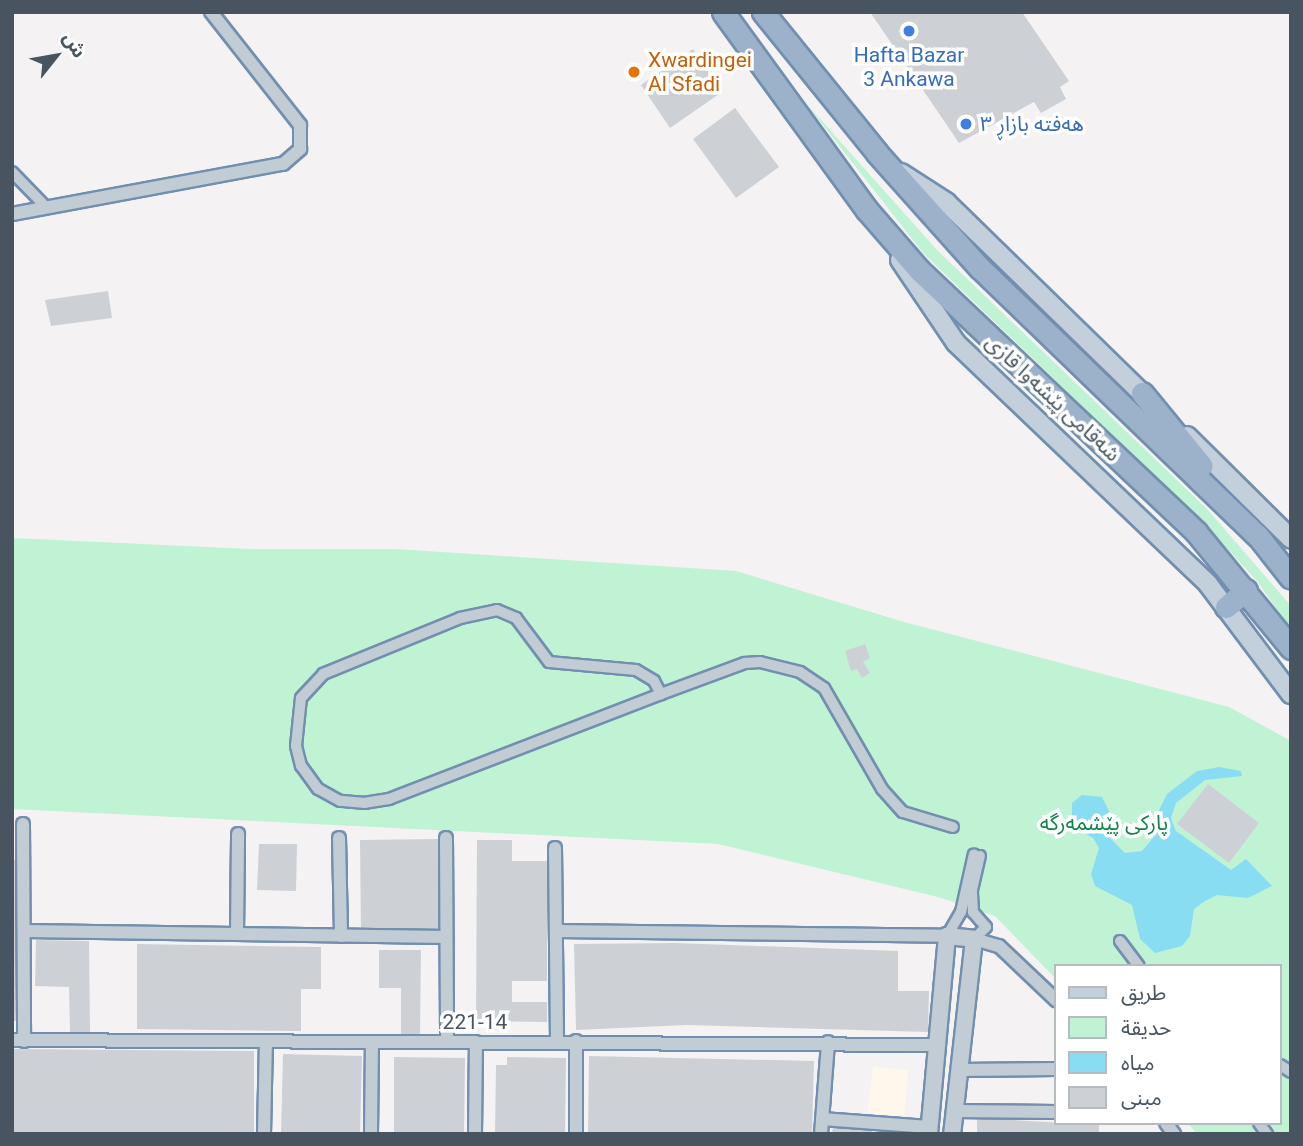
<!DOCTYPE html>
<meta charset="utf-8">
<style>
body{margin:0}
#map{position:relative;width:1303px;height:1146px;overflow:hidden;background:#f4f2f2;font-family:Roboto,"Noto Sans Arabic",sans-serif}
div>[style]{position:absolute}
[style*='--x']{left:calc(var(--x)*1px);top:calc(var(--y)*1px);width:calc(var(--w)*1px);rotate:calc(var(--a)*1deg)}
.commercial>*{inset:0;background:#fef8ec}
.green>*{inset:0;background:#bff3d3}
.water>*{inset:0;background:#89ddf3}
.building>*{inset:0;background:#cdd1d6}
.roads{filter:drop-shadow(2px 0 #728faf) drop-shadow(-2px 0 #728faf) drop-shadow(0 2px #728faf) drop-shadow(0 -2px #728faf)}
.pedestrian>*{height:10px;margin:-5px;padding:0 5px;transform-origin:5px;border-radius:5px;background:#c2ccd4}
.minor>*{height:12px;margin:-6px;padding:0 6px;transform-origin:6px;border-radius:6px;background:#c2ccd4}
.tertiary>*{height:16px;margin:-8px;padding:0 8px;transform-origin:8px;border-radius:8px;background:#c2ccd4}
.secondary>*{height:18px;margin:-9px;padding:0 9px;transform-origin:9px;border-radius:9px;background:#c3cfdb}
.trunk>*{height:21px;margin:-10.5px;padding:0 10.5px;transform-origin:10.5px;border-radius:10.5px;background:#9cb2ca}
.dots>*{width:19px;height:19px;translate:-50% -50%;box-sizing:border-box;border:4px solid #fff;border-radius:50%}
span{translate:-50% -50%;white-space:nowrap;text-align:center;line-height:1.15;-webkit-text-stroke:7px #fff;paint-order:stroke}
.shop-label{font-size:21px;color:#366cbe}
.left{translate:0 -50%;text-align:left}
.food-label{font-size:21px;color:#c56008}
.street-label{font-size:21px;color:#485561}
.park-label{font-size:21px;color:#11844a}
.frame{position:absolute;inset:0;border:14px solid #485561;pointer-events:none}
.legend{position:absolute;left:1054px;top:964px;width:228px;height:161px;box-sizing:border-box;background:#fff;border:2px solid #b6bbc0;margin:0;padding:9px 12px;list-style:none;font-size:21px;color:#485561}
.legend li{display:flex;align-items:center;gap:14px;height:35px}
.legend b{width:35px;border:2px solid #b6bbc0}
.north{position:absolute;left:21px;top:21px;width:70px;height:70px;-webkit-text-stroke:5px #fff;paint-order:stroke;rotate:59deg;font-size:19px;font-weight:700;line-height:28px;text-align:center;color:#485561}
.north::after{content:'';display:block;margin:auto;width:24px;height:32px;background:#485561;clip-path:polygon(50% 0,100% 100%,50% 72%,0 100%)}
</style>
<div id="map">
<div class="commercial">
<div style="clip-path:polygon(873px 1067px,908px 1070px,904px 1116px,867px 1114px)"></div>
</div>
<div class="green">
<div style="clip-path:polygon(805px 102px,937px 250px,1208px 510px,1291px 606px,1291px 630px,1257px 581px,1199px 518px,924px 254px)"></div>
<div style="clip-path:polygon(12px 538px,250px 549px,396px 549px,736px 571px,904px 622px,1229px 707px,1291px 741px,1291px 1134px,1197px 1134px,1188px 1123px,1280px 1123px,1280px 966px,1056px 966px,1056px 979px,995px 916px,938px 897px,718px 844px,12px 809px)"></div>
</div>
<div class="water">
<div style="clip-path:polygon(1219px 767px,1241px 771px,1242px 776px,1205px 780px,1176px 803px,1171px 818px,1176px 831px,1231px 870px,1246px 859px,1272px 886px,1248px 898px,1217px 895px,1205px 901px,1194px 909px,1190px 936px,1182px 946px,1155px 953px,1140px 939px,1132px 905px,1095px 886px,1091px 874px,1099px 848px,1093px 838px,1072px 826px,1072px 803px,1082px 795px,1102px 797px,1111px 815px,1110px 838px,1125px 853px,1142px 851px,1158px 832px,1156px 816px,1167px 794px,1197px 771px)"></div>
</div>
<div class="building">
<div style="clip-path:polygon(870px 12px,1022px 12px,1069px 81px,1060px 87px,1066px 99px,1041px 113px,1034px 102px,959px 143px)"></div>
<div style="clip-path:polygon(693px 49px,722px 92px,670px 128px,641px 85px)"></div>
<div style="clip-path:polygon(735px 108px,779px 167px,736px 198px,693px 139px)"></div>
<div style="clip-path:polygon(108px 291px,112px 318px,51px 326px,45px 300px)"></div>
<div style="clip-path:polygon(865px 644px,870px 658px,863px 662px,870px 673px,862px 678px,857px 669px,851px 671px,845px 651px)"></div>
<div style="clip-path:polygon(1208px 784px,1259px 823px,1229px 863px,1177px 824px)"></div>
<div style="clip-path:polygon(438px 839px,438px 931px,361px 932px,360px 840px)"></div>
<div style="clip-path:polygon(477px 840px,512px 840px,512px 861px,547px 861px,547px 981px,512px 981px,512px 1002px,547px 1002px,547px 1022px,476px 1021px)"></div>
<div style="clip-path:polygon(259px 844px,297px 844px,296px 891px,257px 890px)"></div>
<div style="clip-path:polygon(12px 860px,18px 860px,16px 1021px,12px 1021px)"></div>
<div style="clip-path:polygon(36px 940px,89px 941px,90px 1032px,70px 1032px,69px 987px,35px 986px)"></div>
<div style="clip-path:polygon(675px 943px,898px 951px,898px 991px,929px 991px,928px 1032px,686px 1025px,576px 1030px,574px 944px)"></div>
<div style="clip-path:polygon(137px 944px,321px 947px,321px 989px,301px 989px,301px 1031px,137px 1029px)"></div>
<div style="clip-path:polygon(379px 950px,421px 950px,420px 1034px,401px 1034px,401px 988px,379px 988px)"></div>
<div style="clip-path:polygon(12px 1049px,254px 1051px,254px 1134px,12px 1134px)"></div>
<div style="clip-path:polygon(283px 1054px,362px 1056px,360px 1134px,281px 1134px)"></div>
<div style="clip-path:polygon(589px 1056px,814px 1061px,812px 1134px,588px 1134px)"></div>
<div style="clip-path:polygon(394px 1057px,465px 1058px,464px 1134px,394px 1134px)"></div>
<div style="clip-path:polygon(507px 1057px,566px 1058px,565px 1134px,495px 1134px,496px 1065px,507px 1065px)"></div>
<div style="clip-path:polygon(977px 1118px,1099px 1125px,1099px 1134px,977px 1134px)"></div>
<div style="clip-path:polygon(833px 1125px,872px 1129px,872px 1134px,832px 1134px)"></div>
</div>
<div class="roads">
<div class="pedestrian">
<div style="--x:12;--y:172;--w:49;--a:45.8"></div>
<div style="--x:661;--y:694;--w:292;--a:158.9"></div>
<div style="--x:389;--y:799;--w:24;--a:171"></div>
<div style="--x:365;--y:803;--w:25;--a:-175"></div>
<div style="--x:340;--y:801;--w:25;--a:-151"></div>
<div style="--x:318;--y:789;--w:29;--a:-126"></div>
<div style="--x:301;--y:766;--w:21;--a:-104"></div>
<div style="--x:296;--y:746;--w:48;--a:-84.1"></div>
<div style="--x:301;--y:698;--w:33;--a:-47"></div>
<div style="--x:323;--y:674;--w:148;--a:-22.2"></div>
<div style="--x:460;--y:618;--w:38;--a:-12"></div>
<div style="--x:497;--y:610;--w:21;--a:23"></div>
<div style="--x:516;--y:618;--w:55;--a:53.1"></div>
<div style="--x:549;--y:662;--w:87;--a:5.3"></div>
<div style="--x:636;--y:670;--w:21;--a:31"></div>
<div style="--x:654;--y:681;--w:15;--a:62"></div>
<div style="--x:661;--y:694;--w:90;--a:-20.3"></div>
<div style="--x:745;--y:663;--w:15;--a:-4"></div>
<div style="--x:760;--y:662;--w:41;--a:14"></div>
<div style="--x:800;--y:672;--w:29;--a:34"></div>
<div style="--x:824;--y:688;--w:116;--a:60.1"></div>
<div style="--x:882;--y:789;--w:31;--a:48"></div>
<div style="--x:903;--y:812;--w:52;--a:16.7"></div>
<div style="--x:947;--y:936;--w:28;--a:-60"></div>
<div style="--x:961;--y:912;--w:59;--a:-77.4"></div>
<div style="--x:974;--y:939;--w:17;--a:-45"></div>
<div style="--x:986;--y:927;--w:20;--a:-131"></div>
<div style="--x:973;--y:912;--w:22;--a:-93"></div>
<div style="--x:972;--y:890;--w:35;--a:-77"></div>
<div style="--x:1120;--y:941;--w:31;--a:53"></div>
<div style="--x:1280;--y:1065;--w:13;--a:32"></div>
<div style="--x:1259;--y:1123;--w:14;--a:54"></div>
</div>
<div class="minor">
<div style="--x:12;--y:214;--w:276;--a:-10.5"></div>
<div style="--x:283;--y:164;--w:23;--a:-41"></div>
<div style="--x:300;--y:149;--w:24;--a:-90"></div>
<div style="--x:300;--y:125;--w:144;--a:-128.2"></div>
<div style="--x:23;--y:824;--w:217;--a:89.7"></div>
<div style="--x:339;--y:838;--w:98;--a:88.8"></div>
<div style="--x:446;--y:838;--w:203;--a:89.7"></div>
<div style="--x:555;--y:848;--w:193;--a:89.4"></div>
<div style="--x:25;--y:931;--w:421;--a:0.8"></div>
<div style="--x:557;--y:931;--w:390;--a:0.7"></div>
<div style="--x:237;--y:934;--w:100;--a:-89.4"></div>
<div style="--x:974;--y:939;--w:26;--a:16"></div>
<div style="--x:999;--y:946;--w:79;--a:43.5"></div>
<div style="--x:12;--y:1040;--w:925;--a:0.31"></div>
<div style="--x:576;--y:1041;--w:93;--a:90"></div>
<div style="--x:959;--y:1070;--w:97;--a:-0.6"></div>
<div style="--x:955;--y:1111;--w:101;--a:0.6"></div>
<div style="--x:822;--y:1119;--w:107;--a:4.3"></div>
<div style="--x:1166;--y:1123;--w:14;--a:54"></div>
<div style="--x:264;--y:1134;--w:92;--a:-88.8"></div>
<div style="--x:371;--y:1134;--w:92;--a:-89.4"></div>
<div style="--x:475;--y:1134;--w:92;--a:-89.4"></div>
<div style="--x:821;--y:1134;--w:92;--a:-85.6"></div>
</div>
<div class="tertiary">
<div style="--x:929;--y:1134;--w:199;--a:-84.8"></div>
<div style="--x:947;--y:936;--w:27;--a:6"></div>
<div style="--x:974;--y:939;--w:196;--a:96.4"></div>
</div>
<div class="secondary">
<div style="--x:901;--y:173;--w:54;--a:32.8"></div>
<div style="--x:946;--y:202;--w:286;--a:44.3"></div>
<div style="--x:900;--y:260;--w:100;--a:56"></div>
<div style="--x:956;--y:343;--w:349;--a:43.7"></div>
<div style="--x:1208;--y:584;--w:138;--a:53"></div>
<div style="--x:1187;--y:436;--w:146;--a:44.7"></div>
</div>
<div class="trunk">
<div style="--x:723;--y:12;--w:245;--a:54"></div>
<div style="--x:867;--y:210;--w:79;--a:49.1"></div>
<div style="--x:919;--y:270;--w:381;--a:43.4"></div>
<div style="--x:1196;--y:532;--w:150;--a:50.7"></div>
<div style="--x:763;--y:12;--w:181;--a:51"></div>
<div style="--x:877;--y:153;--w:154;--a:48.2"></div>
<div style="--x:980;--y:268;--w:386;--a:44"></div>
<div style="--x:1258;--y:536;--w:53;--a:51.8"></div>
<div style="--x:1142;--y:393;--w:94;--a:50.6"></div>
<div style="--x:1226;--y:607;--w:26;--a:-40"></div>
</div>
</div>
<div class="dots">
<div style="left:909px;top:31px;background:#3f7fe0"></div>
<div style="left:634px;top:72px;background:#e8710a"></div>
<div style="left:966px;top:124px;background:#3f7fe0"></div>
</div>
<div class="shop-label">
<span style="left:909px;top:67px">Hafta Bazar<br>3 Ankawa</span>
<span class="left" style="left:980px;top:124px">هەفتە بازاڕ ٣</span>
</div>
<div class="food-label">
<span class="left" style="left:648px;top:72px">Xwardingei<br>Al Sfadi</span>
</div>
<div class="street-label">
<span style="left:1053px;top:398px;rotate:43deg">شەقامی پێشەوا قازی</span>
<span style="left:475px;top:1022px">221-14</span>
</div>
<div class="park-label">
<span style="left:1104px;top:823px">پارکی پێشمەرگە</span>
</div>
<div class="frame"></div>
<ul class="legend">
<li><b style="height:9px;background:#c3cfdb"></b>طريق</li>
<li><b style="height:19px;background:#bff3d3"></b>حديقة</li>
<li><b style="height:19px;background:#89ddf3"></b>مياه</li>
<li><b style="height:19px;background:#cdd1d6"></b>مبنى</li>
</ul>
<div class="north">ش</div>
</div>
